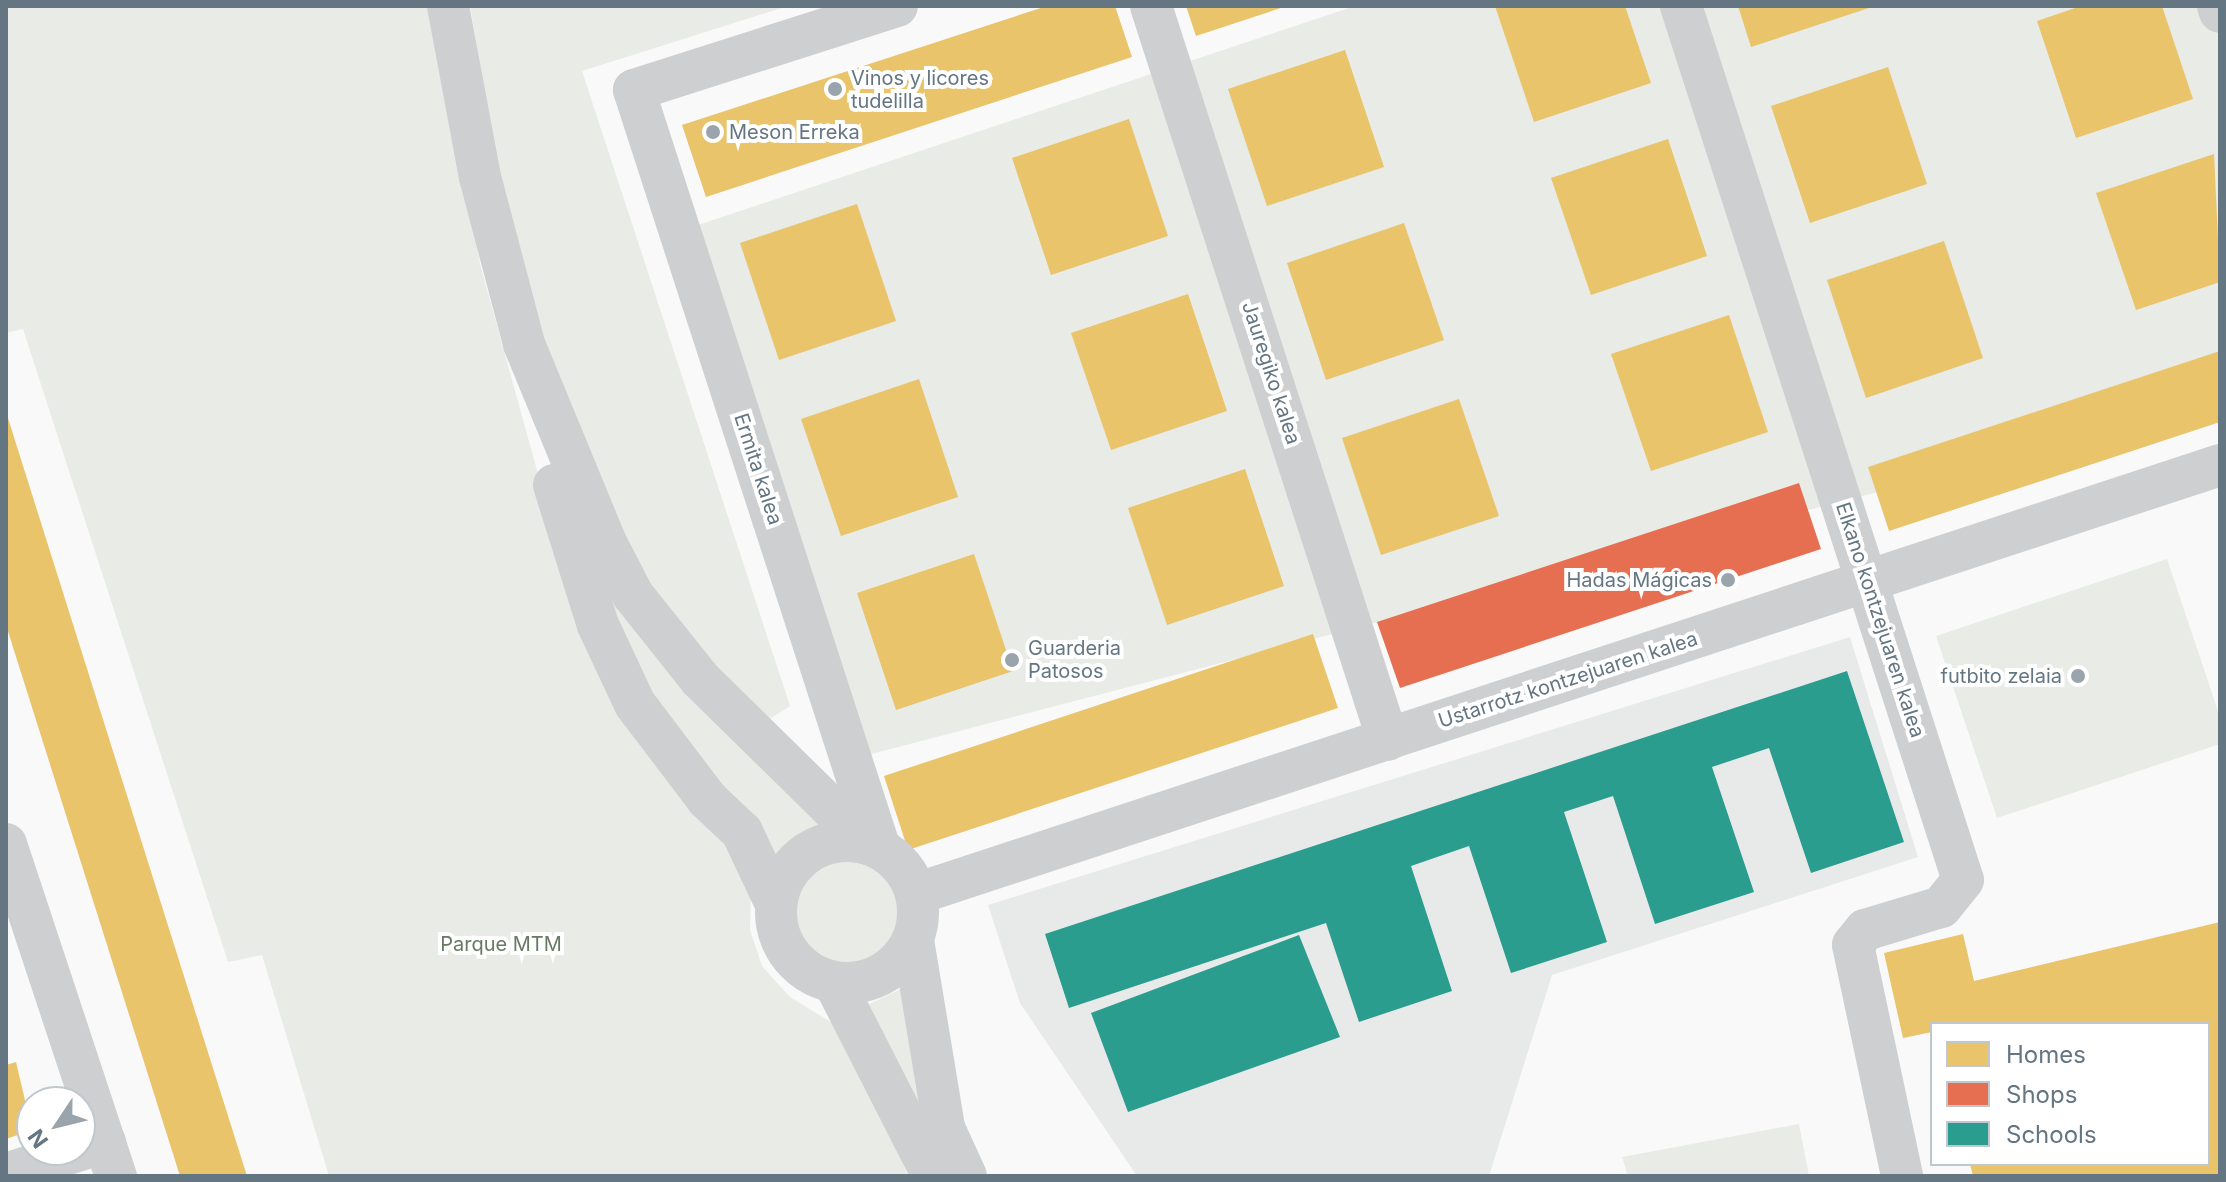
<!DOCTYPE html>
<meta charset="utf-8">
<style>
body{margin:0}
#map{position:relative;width:2226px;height:1182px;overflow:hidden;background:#f9f9f9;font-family:Inter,sans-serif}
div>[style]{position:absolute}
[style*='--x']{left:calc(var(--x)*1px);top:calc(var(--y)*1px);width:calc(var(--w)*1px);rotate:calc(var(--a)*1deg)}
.built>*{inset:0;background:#e8e9e9}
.green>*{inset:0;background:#e8ebe6}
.round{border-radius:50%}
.homes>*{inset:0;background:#e9c46a}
.shops>*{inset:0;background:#e76f51}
.schools>*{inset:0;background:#2a9d8f}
.minor>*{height:42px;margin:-21px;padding:0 21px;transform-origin:21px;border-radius:21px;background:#cecfd0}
.minor>.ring{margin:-21px;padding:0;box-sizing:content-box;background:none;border:42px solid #cecfd0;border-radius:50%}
.dots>*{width:22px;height:22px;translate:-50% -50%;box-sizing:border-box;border:4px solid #fff;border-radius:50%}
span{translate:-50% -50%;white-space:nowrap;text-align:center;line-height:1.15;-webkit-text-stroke:8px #fff;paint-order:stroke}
.poi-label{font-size:20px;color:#657683}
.left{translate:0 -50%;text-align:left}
.right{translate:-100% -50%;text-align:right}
.street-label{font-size:20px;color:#657683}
.park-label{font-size:20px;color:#687a64}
.frame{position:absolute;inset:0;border:8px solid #657683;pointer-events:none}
.legend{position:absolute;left:1930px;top:1022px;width:280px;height:144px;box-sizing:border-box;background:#fff;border:2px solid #c1c8cd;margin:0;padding:10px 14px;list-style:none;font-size:24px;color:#657683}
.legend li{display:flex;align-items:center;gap:16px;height:40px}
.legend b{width:40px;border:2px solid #c1c8cd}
.north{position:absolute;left:16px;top:1086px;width:80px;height:80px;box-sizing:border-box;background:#fff;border:2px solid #c1c8cd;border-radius:50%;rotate:235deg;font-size:22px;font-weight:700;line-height:32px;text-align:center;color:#657683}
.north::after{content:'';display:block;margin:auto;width:28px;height:36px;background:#99a4ac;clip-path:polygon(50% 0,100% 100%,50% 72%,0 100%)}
</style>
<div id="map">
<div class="built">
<div style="clip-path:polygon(1850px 637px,1918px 857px,1552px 975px,1489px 1176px,1137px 1176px,1020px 1003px,988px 905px)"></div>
</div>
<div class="green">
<div style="clip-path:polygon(6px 6px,429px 6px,481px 268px,548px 510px,717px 832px,751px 883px,750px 930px,762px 966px,790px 997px,834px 1024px,863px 1063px,908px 1176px,329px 1176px,262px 955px,228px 962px,23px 329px,6px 333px)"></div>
<div style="clip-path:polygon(470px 6px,788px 6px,582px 71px,790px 706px,759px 726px,661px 614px,569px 442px,497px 165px)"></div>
<div style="clip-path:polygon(1355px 6px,2220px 6px,2220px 403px,852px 759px,680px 231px)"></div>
<div style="clip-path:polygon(586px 532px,834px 825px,783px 849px,771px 865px,646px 708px)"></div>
<div style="clip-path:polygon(2167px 559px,2220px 717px,2220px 744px,1997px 818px,1936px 636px)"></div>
<div class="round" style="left:793px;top:860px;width:104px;height:104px"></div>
<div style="clip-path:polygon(905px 987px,931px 1123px,861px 1008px)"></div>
<div style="clip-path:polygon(1799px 1124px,1809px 1176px,1628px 1176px,1622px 1157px)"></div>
</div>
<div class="homes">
<div style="clip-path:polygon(1047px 6px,1115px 6px,1132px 57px,706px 197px,682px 125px)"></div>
<div style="clip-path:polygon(1186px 6px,1284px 6px,1284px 7px,1196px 36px)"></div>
<div style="clip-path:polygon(1495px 6px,1625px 6px,1651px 83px,1534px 122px)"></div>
<div style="clip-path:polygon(1738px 6px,1872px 6px,1872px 7px,1751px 47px)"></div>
<div style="clip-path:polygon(2081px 6px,2162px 6px,2193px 99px,2076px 138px,2037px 21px)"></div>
<div style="clip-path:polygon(1345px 50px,1384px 167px,1267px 206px,1228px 89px)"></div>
<div style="clip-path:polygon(1888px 67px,1927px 184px,1810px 223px,1771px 106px)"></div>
<div style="clip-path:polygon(1129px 119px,1168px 236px,1051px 275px,1012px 158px)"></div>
<div style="clip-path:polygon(1668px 139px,1707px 256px,1591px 295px,1551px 178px)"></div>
<div style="clip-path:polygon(2214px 154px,2220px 282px,2136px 310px,2096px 193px)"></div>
<div style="clip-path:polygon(857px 204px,896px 321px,779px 360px,740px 243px)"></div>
<div style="clip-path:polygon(1404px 223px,1444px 340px,1326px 380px,1287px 263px)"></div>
<div style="clip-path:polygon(1944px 241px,1983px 358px,1866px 398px,1827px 280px)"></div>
<div style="clip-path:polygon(1188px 294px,1227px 411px,1111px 450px,1071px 333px)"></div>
<div style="clip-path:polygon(1729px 315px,1768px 432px,1651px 471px,1611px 354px)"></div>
<div style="clip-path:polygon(2220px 351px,2220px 422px,1889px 531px,1868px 467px)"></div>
<div style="clip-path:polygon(919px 379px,958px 497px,841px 536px,801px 419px)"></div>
<div style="clip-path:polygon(1459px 399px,1499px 516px,1381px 555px,1342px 438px)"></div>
<div style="clip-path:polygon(6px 415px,7px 415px,247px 1176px,180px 1176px,6px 625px)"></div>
<div style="clip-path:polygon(1245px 469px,1284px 586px,1167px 625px,1128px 508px)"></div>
<div style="clip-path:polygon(974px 554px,1013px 671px,896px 710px,857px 593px)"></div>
<div style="clip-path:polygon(1313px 634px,1338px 708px,908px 850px,884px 776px)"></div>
<div style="clip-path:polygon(2220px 922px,2220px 1176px,1973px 1176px,1970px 1164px,2208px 1164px,2208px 1024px,1932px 1024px,1932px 1032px,1903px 1038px,1884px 953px,1963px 934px,1974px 981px)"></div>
<div style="clip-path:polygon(16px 1062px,32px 1130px,6px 1139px,6px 1065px)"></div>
</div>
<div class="shops">
<div style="clip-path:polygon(1799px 483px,1821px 549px,1400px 688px,1377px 622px)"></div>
</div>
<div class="schools">
<div style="clip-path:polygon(1847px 671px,1904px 842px,1811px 873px,1769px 748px,1712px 767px,1754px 892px,1655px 924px,1613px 796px,1564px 812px,1607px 942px,1511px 973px,1469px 846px,1411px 866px,1452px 991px,1359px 1022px,1326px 923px,1069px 1008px,1045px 934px)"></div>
<div style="clip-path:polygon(1299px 935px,1340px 1037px,1128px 1112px,1091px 1013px)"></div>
</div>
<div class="minor">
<div style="--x:448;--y:6;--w:174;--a:79.4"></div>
<div style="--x:480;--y:177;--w:173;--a:75.2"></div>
<div style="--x:524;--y:344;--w:213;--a:67.6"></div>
<div style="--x:605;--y:541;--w:61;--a:62.6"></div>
<div style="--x:633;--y:595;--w:107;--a:51.4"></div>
<div style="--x:700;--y:679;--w:235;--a:44.5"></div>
<div style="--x:1151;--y:6;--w:771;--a:72.11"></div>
<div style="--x:1681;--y:6;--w:918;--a:72.12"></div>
<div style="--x:1963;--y:880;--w:35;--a:129"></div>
<div style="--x:1941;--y:907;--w:79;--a:163.2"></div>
<div style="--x:1865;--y:930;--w:19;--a:129"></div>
<div style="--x:1853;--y:945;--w:236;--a:78"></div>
<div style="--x:2218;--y:6;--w:6;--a:72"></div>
<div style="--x:554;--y:485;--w:147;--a:72.6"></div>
<div style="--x:598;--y:625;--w:87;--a:64.9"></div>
<div style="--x:635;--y:704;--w:119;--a:52.8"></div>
<div style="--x:707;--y:799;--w:48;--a:43.3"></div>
<div style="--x:742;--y:832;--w:77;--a:64.8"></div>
<div class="ring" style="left:776px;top:841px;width:100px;height:100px"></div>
<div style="--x:6;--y:844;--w:350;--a:71.7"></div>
<div style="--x:880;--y:849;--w:798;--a:-107.96"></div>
<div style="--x:634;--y:90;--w:276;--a:-17.7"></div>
<div style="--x:916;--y:894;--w:1373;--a:-18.21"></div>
<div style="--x:913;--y:940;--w:191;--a:80.6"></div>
<div style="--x:944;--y:1128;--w:53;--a:65.4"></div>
<div style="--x:835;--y:984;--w:216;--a:63"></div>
<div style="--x:6;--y:1174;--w:104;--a:-17.9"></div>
</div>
<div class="dots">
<div style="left:835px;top:89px;background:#99a4ac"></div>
<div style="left:713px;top:132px;background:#99a4ac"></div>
<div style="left:1728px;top:580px;background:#99a4ac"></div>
<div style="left:1012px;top:660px;background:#99a4ac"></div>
<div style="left:2078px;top:676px;background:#99a4ac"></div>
</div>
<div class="poi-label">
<span class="left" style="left:851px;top:90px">Vinos y licores<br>tudelilla</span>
<span class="left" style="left:729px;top:132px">Meson Erreka</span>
<span class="right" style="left:1712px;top:580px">Hadas Mágicas</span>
<span class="left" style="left:1028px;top:660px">Guarderia<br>Patosos</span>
<span class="right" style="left:2062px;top:676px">futbito zelaia</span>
</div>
<div class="street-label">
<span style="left:1271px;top:373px;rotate:72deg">Jauregiko kalea</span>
<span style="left:758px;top:469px;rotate:72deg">Ermita kalea</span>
<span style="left:1880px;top:620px;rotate:72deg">Elkano kontzejuaren kalea</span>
<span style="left:1568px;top:680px;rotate:-18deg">Ustarrotz kontzejuaren kalea</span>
</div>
<div class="park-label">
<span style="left:501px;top:944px">Parque MTM</span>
</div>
<div class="frame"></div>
<ul class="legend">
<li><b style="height:22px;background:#e9c46a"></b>Homes</li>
<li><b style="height:22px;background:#e76f51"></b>Shops</li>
<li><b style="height:22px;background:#2a9d8f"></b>Schools</li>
</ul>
<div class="north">N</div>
</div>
